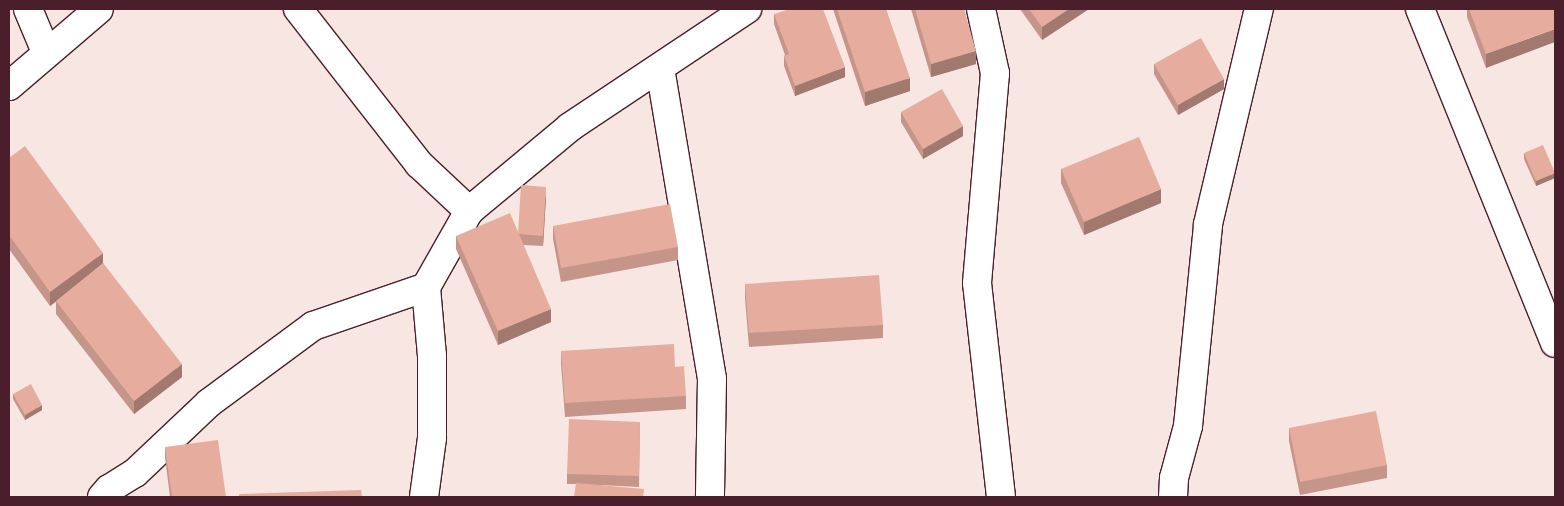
<!DOCTYPE html>
<style>
body{margin:0}
#map{position:relative;width:1564px;height:506px;overflow:hidden;background:#f8e6e2;font-family:Caveat,sans-serif}
div>[style]{position:absolute}
[style*='--x']{left:calc(var(--x)*1px);top:calc(var(--y)*1px);width:calc(var(--w)*1px);rotate:calc(var(--a)*1deg)}
.roads{filter:drop-shadow(1px 0 #4a1f2b) drop-shadow(-1px 0 #4a1f2b) drop-shadow(0 1px #4a1f2b) drop-shadow(0 -1px #4a1f2b)}
.minor>*{height:28px;margin:-14px;padding:0 14px;transform-origin:14px;border-radius:14px;background:#fff}
.wall>*{inset:0;background:#c69589}
.shaded-wall>*{inset:0;background:#a1796f}
.building>*{inset:0;background:#e6ad9f}
span{translate:-50% -50%;white-space:nowrap;text-align:center;line-height:1.15;-webkit-text-stroke:4.5px #fff;paint-order:stroke}
.frame{position:absolute;inset:0;border:10px solid #4a1f2b;pointer-events:none}
</style>
<div id="map">
<div class="roads">
<div class="minor">
<div style="--x:28;--y:9;--w:47;--a:67.3"></div>
<div style="--x:298;--y:9;--w:197;--a:52"></div>
<div style="--x:419;--y:164;--w:69;--a:43.2"></div>
<div style="--x:981;--y:9;--w:66;--a:77.7"></div>
<div style="--x:995;--y:73;--w:211;--a:94.9"></div>
<div style="--x:977;--y:283;--w:215;--a:83.6"></div>
<div style="--x:1420;--y:9;--w:360;--a:68"></div>
<div style="--x:660;--y:68;--w:315;--a:80.5"></div>
<div style="--x:712;--y:379;--w:118;--a:91"></div>
<div style="--x:9;--y:86;--w:118;--a:-40.5"></div>
<div style="--x:102;--y:497;--w:11;--a:-49"></div>
<div style="--x:109;--y:489;--w:31;--a:-32"></div>
<div style="--x:135;--y:473;--w:102;--a:-43.4"></div>
<div style="--x:209;--y:403;--w:129;--a:-36.5"></div>
<div style="--x:313;--y:326;--w:120;--a:-19"></div>
<div style="--x:426;--y:287;--w:87;--a:-60.5"></div>
<div style="--x:469;--y:211;--w:131;--a:-39.7"></div>
<div style="--x:570;--y:127;--w:213;--a:-33.7"></div>
<div style="--x:424;--y:497;--w:60;--a:-82.3"></div>
<div style="--x:432;--y:438;--w:82;--a:-90"></div>
<div style="--x:432;--y:356;--w:69;--a:-95"></div>
<div style="--x:1173;--y:497;--w:19;--a:-87"></div>
<div style="--x:1174;--y:478;--w:54;--a:-74.9"></div>
<div style="--x:1188;--y:426;--w:203;--a:-84.3"></div>
<div style="--x:1208;--y:224;--w:221;--a:-76.7"></div>
</div>
</div>
<div class="wall">
<div style="clip-path:polygon(833px 9px,886px 9px,910px 91px,865px 106px)"></div>
<div style="clip-path:polygon(911px 9px,964px 9px,976px 64px,931px 77px)"></div>
<div style="clip-path:polygon(1020px 9px,1089px 9px,1042px 40px)"></div>
<div style="clip-path:polygon(1467px 9px,1555px 9px,1486px 68px,1467px 17px)"></div>
<div style="clip-path:polygon(774px 14px,845px 77px,795px 96px,784px 66px,784px 56px,785px 55px,774px 24px)"></div>
<div style="clip-path:polygon(1154px 64px,1224px 89px,1178px 115px,1154px 74px)"></div>
<div style="clip-path:polygon(901px 112px,963px 136px,923px 159px,901px 122px)"></div>
<div style="clip-path:polygon(1524px 153px,1555px 178px,1536px 186px,1524px 159px)"></div>
<div style="clip-path:polygon(9px 158px,103px 263px,182px 377px,134px 414px,56px 314px,56px 301px,50px 306px,9px 249px)"></div>
<div style="clip-path:polygon(1061px 169px,1161px 203px,1084px 235px,1061px 183px)"></div>
<div style="clip-path:polygon(546px 197px,543px 246px,523px 245px,551px 322px,498px 345px,456px 249px,456px 236px,518px 233px)"></div>
<div style="clip-path:polygon(553px 226px,678px 247px,678px 260px,561px 282px,553px 239px)"></div>
<div style="clip-path:polygon(745px 284px,883px 325px,883px 338px,749px 347px,745px 298px)"></div>
<div style="clip-path:polygon(561px 351px,675px 367px,686px 396px,686px 409px,565px 417px,561px 364px)"></div>
<div style="clip-path:polygon(13px 394px,42px 410px,25px 420px,13px 399px)"></div>
<div style="clip-path:polygon(640px 422px,639px 487px,599px 485px,644px 497px,576px 484px,567px 484px,567px 474px)"></div>
<div style="clip-path:polygon(1289px 428px,1387px 465px,1387px 478px,1300px 495px,1289px 441px)"></div>
<div style="clip-path:polygon(165px 447px,226px 497px,170px 497px,165px 457px)"></div>
</div>
<div class="shaded-wall">
<div style="clip-path:polygon(1069px 9px,1089px 9px,1042px 40px,1042px 27px)"></div>
<div style="clip-path:polygon(1555px 29px,1555px 42px,1486px 68px,1486px 54px)"></div>
<div style="clip-path:polygon(976px 51px,976px 64px,931px 77px,931px 64px)"></div>
<div style="clip-path:polygon(845px 67px,845px 77px,795px 96px,795px 86px)"></div>
<div style="clip-path:polygon(910px 78px,910px 91px,865px 106px,865px 92px)"></div>
<div style="clip-path:polygon(1224px 79px,1224px 89px,1178px 115px,1178px 105px)"></div>
<div style="clip-path:polygon(963px 126px,963px 136px,923px 159px,923px 149px)"></div>
<div style="clip-path:polygon(1555px 173px,1555px 178px,1536px 186px,1536px 181px)"></div>
<div style="clip-path:polygon(546px 187px,546px 197px,543px 246px,543px 236px)"></div>
<div style="clip-path:polygon(1161px 189px,1161px 203px,1084px 235px,1084px 222px)"></div>
<div style="clip-path:polygon(103px 253px,103px 267px,50px 306px,50px 292px)"></div>
<div style="clip-path:polygon(551px 309px,551px 322px,498px 345px,498px 331px)"></div>
<div style="clip-path:polygon(182px 364px,182px 377px,134px 414px,134px 401px)"></div>
<div style="clip-path:polygon(42px 405px,42px 410px,25px 420px,25px 415px)"></div>
</div>
<div class="building">
<div style="clip-path:polygon(790px 9px,823px 9px,845px 67px,795px 86px,784px 56px,789px 54px,774px 14px)"></div>
<div style="clip-path:polygon(837px 9px,886px 9px,910px 78px,865px 92px)"></div>
<div style="clip-path:polygon(915px 9px,964px 9px,976px 51px,931px 64px)"></div>
<div style="clip-path:polygon(1029px 9px,1069px 9px,1042px 27px)"></div>
<div style="clip-path:polygon(1469px 9px,1555px 9px,1555px 29px,1486px 54px)"></div>
<div style="clip-path:polygon(1201px 38px,1224px 79px,1178px 105px,1154px 64px)"></div>
<div style="clip-path:polygon(942px 89px,963px 126px,923px 149px,901px 112px)"></div>
<div style="clip-path:polygon(1139px 137px,1161px 189px,1084px 222px,1061px 169px)"></div>
<div style="clip-path:polygon(1543px 145px,1555px 173px,1536px 181px,1524px 153px)"></div>
<div style="clip-path:polygon(25px 146px,103px 253px,50px 292px,9px 235px,9px 158px)"></div>
<div style="clip-path:polygon(521px 185px,546px 187px,543px 236px,518px 234px)"></div>
<div style="clip-path:polygon(670px 204px,678px 247px,561px 268px,553px 226px)"></div>
<div style="clip-path:polygon(510px 213px,551px 309px,498px 331px,456px 236px)"></div>
<div style="clip-path:polygon(103px 263px,182px 364px,134px 401px,56px 301px)"></div>
<div style="clip-path:polygon(879px 275px,883px 325px,749px 333px,745px 284px)"></div>
<div style="clip-path:polygon(674px 344px,675px 367px,684px 366px,686px 396px,565px 403px,561px 351px)"></div>
<div style="clip-path:polygon(31px 384px,42px 405px,25px 415px,13px 394px)"></div>
<div style="clip-path:polygon(1376px 411px,1387px 465px,1300px 482px,1289px 428px)"></div>
<div style="clip-path:polygon(569px 419px,640px 422px,639px 476px,567px 474px)"></div>
<div style="clip-path:polygon(218px 440px,226px 497px,172px 497px,165px 447px)"></div>
<div style="clip-path:polygon(576px 483px,644px 489px,643px 497px,574px 497px)"></div>
<div style="clip-path:polygon(361px 490px,362px 497px,239px 497px,239px 494px)"></div>
</div>
<div class="frame"></div>
</div>
